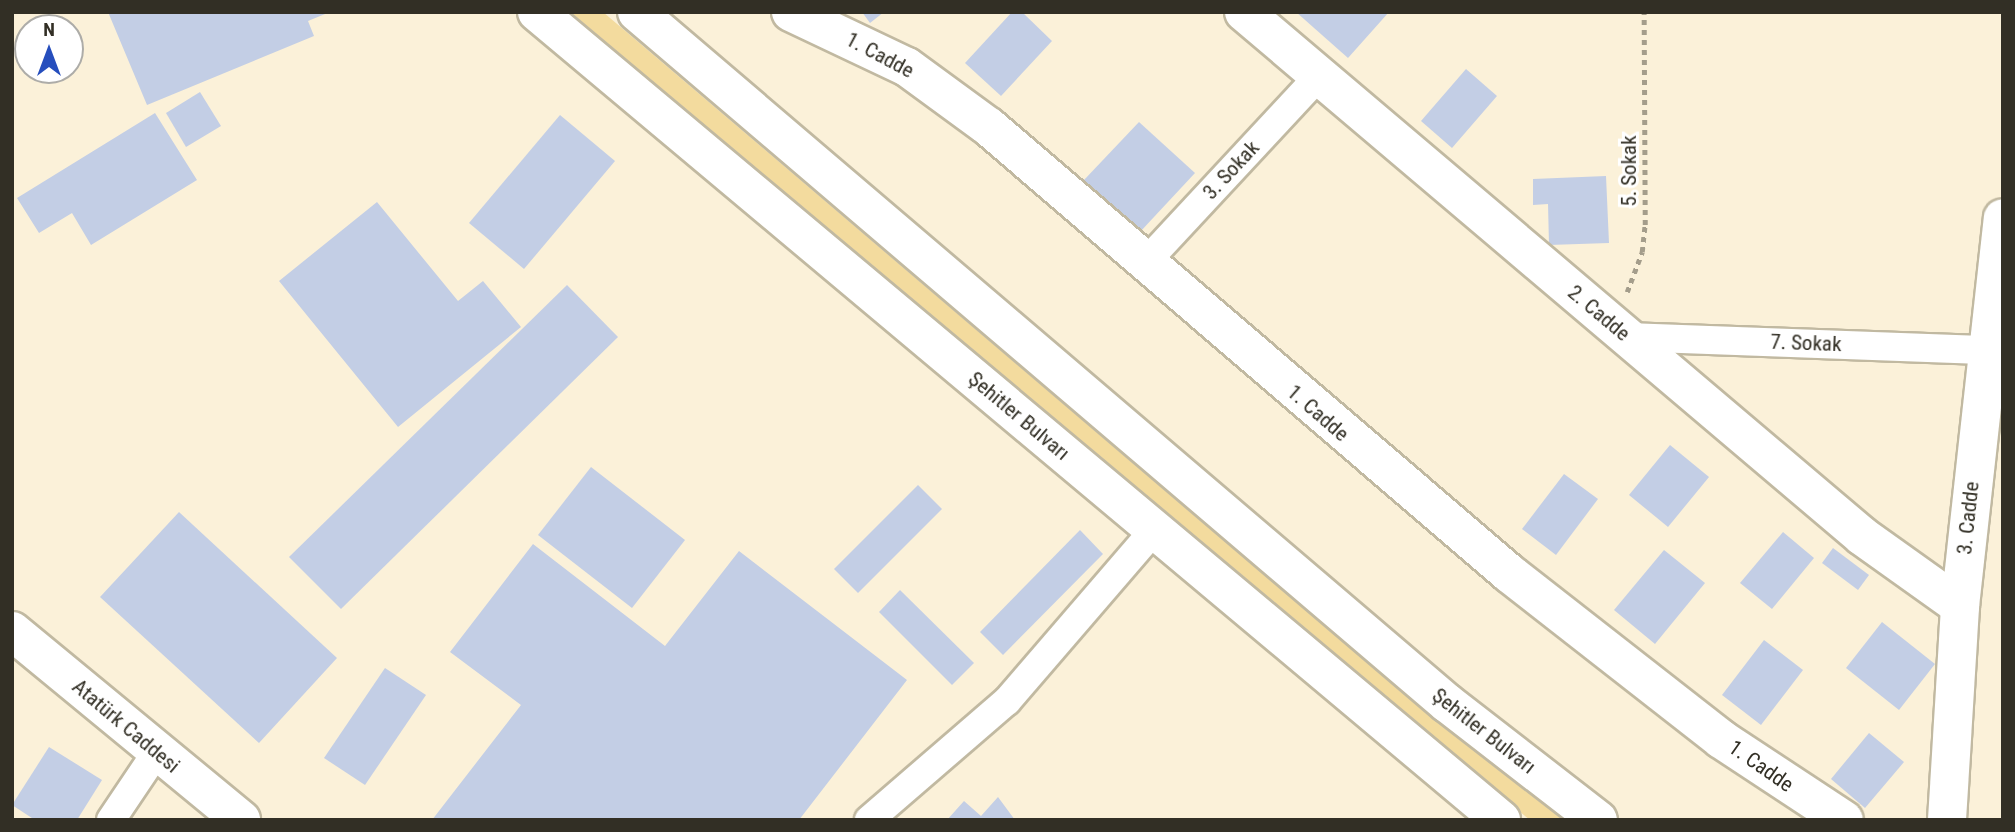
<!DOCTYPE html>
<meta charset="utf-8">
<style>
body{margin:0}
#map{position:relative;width:2015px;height:832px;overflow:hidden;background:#fbf1d9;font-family:"Roboto Condensed",sans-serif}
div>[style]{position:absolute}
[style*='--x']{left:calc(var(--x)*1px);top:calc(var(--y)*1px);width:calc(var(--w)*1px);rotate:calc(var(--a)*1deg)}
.green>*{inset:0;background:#f3db9e}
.building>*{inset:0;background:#c3cee5}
.path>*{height:4.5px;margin-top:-2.25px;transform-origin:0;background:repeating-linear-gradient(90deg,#a49d8b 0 5px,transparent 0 10px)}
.roads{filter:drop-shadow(2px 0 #c1b9a1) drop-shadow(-2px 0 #c1b9a1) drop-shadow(0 2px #c1b9a1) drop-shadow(0 -2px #c1b9a1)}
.street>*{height:28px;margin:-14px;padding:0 14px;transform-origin:14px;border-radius:14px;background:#fff}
.secondary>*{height:38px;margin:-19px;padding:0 19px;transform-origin:19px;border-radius:19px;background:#fff}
.primary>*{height:38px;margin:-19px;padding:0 19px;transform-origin:19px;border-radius:19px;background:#fff}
span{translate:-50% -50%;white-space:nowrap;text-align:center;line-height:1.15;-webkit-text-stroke:6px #fff;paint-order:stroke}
.street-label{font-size:21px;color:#322f25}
.frame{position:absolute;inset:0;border:14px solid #322f25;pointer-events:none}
.north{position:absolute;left:14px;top:14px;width:70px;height:70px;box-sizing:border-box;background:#fff;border:2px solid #adaca8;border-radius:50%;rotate:0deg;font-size:19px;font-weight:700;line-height:28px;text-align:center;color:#322f25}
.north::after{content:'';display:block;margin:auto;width:24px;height:32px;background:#264ebd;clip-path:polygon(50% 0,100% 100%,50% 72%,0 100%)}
</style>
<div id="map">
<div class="green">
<div style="clip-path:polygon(570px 12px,603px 12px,1222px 539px,1564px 820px,1530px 820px,1445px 751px)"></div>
</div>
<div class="building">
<div style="clip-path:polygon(108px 12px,330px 12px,308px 21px,314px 36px,147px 105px)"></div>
<div style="clip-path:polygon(862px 12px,884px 12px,870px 23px)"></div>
<div style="clip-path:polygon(1012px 12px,1022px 12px,1052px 41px,1001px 96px,965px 63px)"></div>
<div style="clip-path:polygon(1296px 12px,1389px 12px,1348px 58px)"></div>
<div style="clip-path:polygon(1466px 69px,1497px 96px,1452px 148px,1421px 121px)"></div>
<div style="clip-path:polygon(200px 92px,221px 126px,186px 147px,166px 113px)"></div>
<div style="clip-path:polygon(155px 113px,197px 180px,91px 245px,72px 213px,39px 233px,17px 198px)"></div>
<div style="clip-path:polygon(560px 115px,615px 161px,524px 269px,469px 223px)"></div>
<div style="clip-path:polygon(1139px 122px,1195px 173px,1140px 232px,1084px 180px)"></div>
<div style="clip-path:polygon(1606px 176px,1609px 243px,1549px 245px,1548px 204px,1533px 205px,1533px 179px)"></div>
<div style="clip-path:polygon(377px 202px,458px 301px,483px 281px,521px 327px,398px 427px,279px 281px)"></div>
<div style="clip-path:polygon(567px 285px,618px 337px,341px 609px,289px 557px)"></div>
<div style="clip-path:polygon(1670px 445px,1709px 477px,1668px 527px,1629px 495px)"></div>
<div style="clip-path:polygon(591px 467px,685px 540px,632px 608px,538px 535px)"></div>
<div style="clip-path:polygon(1564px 474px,1598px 499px,1556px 555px,1522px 529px)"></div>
<div style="clip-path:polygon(918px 485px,942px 509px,858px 593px,834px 569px)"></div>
<div style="clip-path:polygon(179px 512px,337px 658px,259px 743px,100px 597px)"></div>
<div style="clip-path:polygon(1080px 530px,1103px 554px,1003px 655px,980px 632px)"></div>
<div style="clip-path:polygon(1783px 532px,1814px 558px,1772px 609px,1740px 583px)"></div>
<div style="clip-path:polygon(533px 544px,665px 646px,739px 551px,907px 680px,799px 820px,432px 820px,521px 705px,450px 652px)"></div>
<div style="clip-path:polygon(1833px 548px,1869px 575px,1858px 590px,1822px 563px)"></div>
<div style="clip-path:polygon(1664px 550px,1705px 583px,1655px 644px,1614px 610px)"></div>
<div style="clip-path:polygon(900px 590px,974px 663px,952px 685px,879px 612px)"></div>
<div style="clip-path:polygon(1882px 622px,1935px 664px,1899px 710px,1846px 668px)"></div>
<div style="clip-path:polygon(1764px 640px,1803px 670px,1761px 725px,1722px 695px)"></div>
<div style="clip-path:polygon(385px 668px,426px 695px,365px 785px,324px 758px)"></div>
<div style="clip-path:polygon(1869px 733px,1904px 762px,1865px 808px,1831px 779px)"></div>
<div style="clip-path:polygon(49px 747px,102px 780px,77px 820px,35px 820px,12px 805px)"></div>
<div style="clip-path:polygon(998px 797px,1015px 820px,947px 820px,964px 801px,981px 816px)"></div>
</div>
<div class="path">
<div style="--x:1627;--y:292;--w:43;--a:-69.4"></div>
<div style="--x:1642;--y:252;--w:27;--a:-84"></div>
<div style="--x:1645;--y:225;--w:213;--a:-90.3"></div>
</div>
<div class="roads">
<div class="street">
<div style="--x:1145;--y:263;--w:254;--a:-47.1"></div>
<div style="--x:1627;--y:337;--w:376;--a:2.1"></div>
<div style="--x:111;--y:820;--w:81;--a:-56.1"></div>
<div style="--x:869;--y:820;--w:182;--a:-40.8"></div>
<div style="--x:1007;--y:701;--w:225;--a:-49.3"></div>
</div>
<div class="secondary">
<div style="--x:791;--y:12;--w:128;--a:25.4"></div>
<div style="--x:907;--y:67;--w:102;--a:36.2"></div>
<div style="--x:989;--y:127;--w:686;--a:40.63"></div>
<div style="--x:1510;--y:574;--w:268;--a:38"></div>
<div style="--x:1721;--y:739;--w:147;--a:33.4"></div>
<div style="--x:1244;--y:12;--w:810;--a:40.29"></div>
<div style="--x:1862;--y:536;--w:120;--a:35.5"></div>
<div style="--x:12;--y:631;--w:297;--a:39.5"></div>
<div style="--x:1947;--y:820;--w:214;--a:-86.5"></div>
<div style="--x:1960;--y:606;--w:390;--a:-83.7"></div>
</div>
<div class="primary">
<div style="--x:537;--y:12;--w:1258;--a:39.97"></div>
<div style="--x:637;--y:12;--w:1065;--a:40.47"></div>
<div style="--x:1447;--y:703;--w:191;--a:37.8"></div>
</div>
</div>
<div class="street-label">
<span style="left:880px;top:55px;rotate:28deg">1. Cadde</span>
<span style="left:1231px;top:170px;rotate:-47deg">3. Sokak</span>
<span style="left:1629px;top:171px;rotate:-90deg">5. Sokak</span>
<span style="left:1599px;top:313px;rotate:40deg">2. Cadde</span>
<span style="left:1806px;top:343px;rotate:2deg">7. Sokak</span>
<span style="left:1318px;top:413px;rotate:41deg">1. Cadde</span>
<span style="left:1019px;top:416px;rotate:40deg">Şehitler Bulvarı</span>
<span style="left:1968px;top:518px;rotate:-84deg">3. Cadde</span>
<span style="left:126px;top:726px;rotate:40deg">Atatürk Caddesi</span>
<span style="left:1484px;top:731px;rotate:38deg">Şehitler Bulvarı</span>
<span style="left:1761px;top:766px;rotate:35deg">1. Cadde</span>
</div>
<div class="frame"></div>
<div class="north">N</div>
</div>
